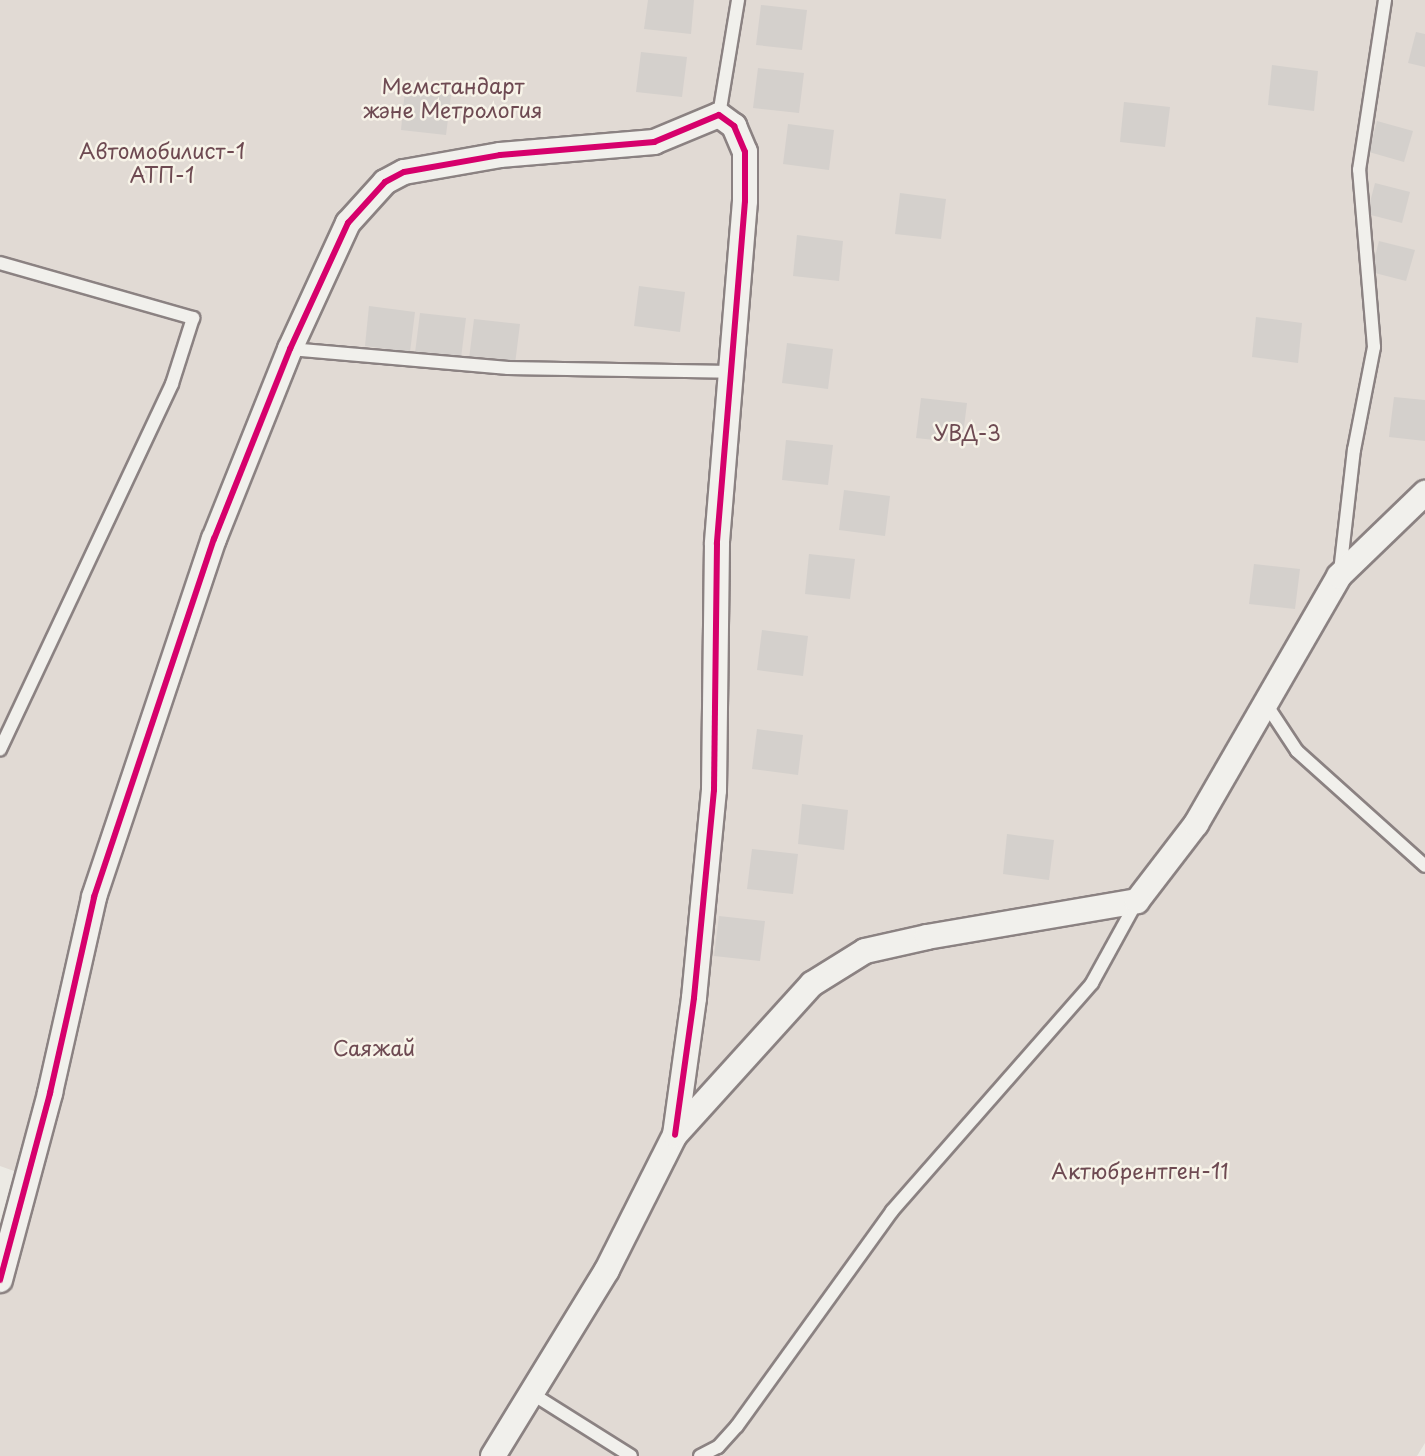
<!DOCTYPE html>
<meta charset="utf-8">
<style>
body{margin:0}
#map{position:relative;width:1425px;height:1456px;overflow:hidden;background:#eceae4;font-family:"Playpen Sans",sans-serif}
div>[style]{position:absolute}
[style*='--x']{left:calc(var(--x)*1px);top:calc(var(--y)*1px);width:calc(var(--w)*1px);rotate:calc(var(--a)*1deg)}
.green>*{inset:0;background:#e1dad4}
.building>*{inset:0;background:#d4d0cc}
.roads{filter:drop-shadow(2px 0 #8b8282) drop-shadow(-2px 0 #8b8282) drop-shadow(0 2px #8b8282) drop-shadow(0 -2px #8b8282)}
.lane>*{height:12px;margin:-6px;padding:0 6px;transform-origin:6px;border-radius:6px;background:#f1f0ec}
.street>*{height:24px;margin:-12px;padding:0 12px;transform-origin:12px;border-radius:12px;background:#f1f0ec}
.cycleway>*{height:6px;margin:-3px;padding:0 3px;transform-origin:3px;border-radius:3px;background:#d6006c}
span{translate:-50% -50%;white-space:nowrap;text-align:center;line-height:1.15;-webkit-text-stroke:5px #f7f3e8;paint-order:stroke}
.park-label{font-size:21px;color:#6e4a52}
</style>
<div id="map">
<div class="green">
<div style="clip-path:polygon(0 0,1425px 0,1425px 1443px,1417px 1456px,0 1456px,0 1280px,28px 1176px,0 1166px)"></div>
</div>
<div class="building">
<div style="clip-path:polygon(648px 0,694px 0,691px 34px,644px 29px)"></div>
<div style="clip-path:polygon(761px 5px,807px 10px,802px 50px,756px 45px)"></div>
<div style="clip-path:polygon(1416px 32px,1425px 34px,1425px 67px,1408px 63px)"></div>
<div style="clip-path:polygon(641px 52px,687px 57px,682px 97px,636px 92px)"></div>
<div style="clip-path:polygon(1272px 65px,1318px 71px,1314px 111px,1268px 105px)"></div>
<div style="clip-path:polygon(758px 68px,804px 73px,799px 113px,753px 108px)"></div>
<div style="clip-path:polygon(405px 90px,451px 95px,446px 135px,401px 130px)"></div>
<div style="clip-path:polygon(1124px 102px,1170px 107px,1165px 147px,1120px 142px)"></div>
<div style="clip-path:polygon(1377px 121px,1413px 131px,1404px 162px,1369px 152px)"></div>
<div style="clip-path:polygon(788px 124px,834px 130px,829px 170px,783px 164px)"></div>
<div style="clip-path:polygon(1375px 183px,1410px 192px,1402px 223px,1367px 214px)"></div>
<div style="clip-path:polygon(900px 193px,946px 199px,941px 239px,895px 234px)"></div>
<div style="clip-path:polygon(797px 235px,843px 241px,839px 281px,793px 276px)"></div>
<div style="clip-path:polygon(1379px 241px,1415px 250px,1406px 281px,1371px 272px)"></div>
<div style="clip-path:polygon(639px 286px,685px 292px,680px 332px,634px 326px)"></div>
<div style="clip-path:polygon(369px 306px,415px 312px,410px 352px,365px 346px)"></div>
<div style="clip-path:polygon(420px 313px,466px 318px,461px 358px,415px 353px)"></div>
<div style="clip-path:polygon(1256px 317px,1302px 323px,1298px 363px,1252px 357px)"></div>
<div style="clip-path:polygon(474px 319px,520px 324px,515px 364px,469px 359px)"></div>
<div style="clip-path:polygon(787px 343px,833px 349px,828px 389px,782px 383px)"></div>
<div style="clip-path:polygon(1394px 397px,1425px 400px,1425px 441px,1389px 437px)"></div>
<div style="clip-path:polygon(921px 398px,967px 403px,962px 443px,916px 438px)"></div>
<div style="clip-path:polygon(786px 440px,833px 445px,828px 485px,782px 480px)"></div>
<div style="clip-path:polygon(844px 490px,890px 496px,885px 536px,839px 530px)"></div>
<div style="clip-path:polygon(809px 554px,855px 559px,850px 599px,805px 594px)"></div>
<div style="clip-path:polygon(1254px 564px,1300px 569px,1295px 609px,1249px 604px)"></div>
<div style="clip-path:polygon(762px 630px,808px 636px,803px 676px,757px 670px)"></div>
<div style="clip-path:polygon(757px 729px,803px 735px,798px 775px,752px 769px)"></div>
<div style="clip-path:polygon(802px 804px,848px 810px,844px 850px,798px 844px)"></div>
<div style="clip-path:polygon(1007px 834px,1054px 840px,1049px 880px,1003px 874px)"></div>
<div style="clip-path:polygon(752px 849px,798px 854px,793px 894px,747px 889px)"></div>
<div style="clip-path:polygon(719px 916px,765px 921px,760px 961px,714px 956px)"></div>
</div>
<div class="roads">
<div class="lane">
<div style="--x:719;--y:115;--w:117;--a:-80.6"></div>
<div style="--x:0;--y:263;--w:201;--a:15.9"></div>
<div style="--x:193;--y:318;--w:69;--a:107.7"></div>
<div style="--x:172;--y:384;--w:404;--a:115.2"></div>
<div style="--x:290;--y:349;--w:219;--a:5"></div>
<div style="--x:508;--y:368;--w:222;--a:1"></div>
<div style="--x:1340;--y:572;--w:123;--a:-83.5"></div>
<div style="--x:1354;--y:450;--w:105;--a:-79"></div>
<div style="--x:1374;--y:347;--w:178;--a:-94.8"></div>
<div style="--x:1359;--y:170;--w:172;--a:-81.3"></div>
<div style="--x:1266;--y:704;--w:56;--a:56.6"></div>
<div style="--x:1297;--y:751;--w:172;--a:41.9"></div>
<div style="--x:531;--y:1393;--w:118;--a:32.2"></div>
<div style="--x:700;--y:1456;--w:20;--a:-27"></div>
<div style="--x:718;--y:1447;--w:28;--a:-48"></div>
<div style="--x:737;--y:1426;--w:265;--a:-54.2"></div>
<div style="--x:892;--y:1211;--w:303;--a:-48.7"></div>
<div style="--x:1092;--y:983;--w:94;--a:-61.2"></div>
</div>
<div class="street">
<div style="--x:0;--y:1280;--w:194;--a:-75"></div>
<div style="--x:50;--y:1093;--w:201;--a:-77.3"></div>
<div style="--x:94;--y:897;--w:378;--a:-71.5"></div>
<div style="--x:214;--y:539;--w:205;--a:-68.2"></div>
<div style="--x:290;--y:349;--w:139;--a:-65.3"></div>
<div style="--x:348;--y:223;--w:55;--a:-47.9"></div>
<div style="--x:385;--y:182;--w:21;--a:-28"></div>
<div style="--x:404;--y:172;--w:97;--a:-10"></div>
<div style="--x:500;--y:155;--w:155;--a:-4.8"></div>
<div style="--x:654;--y:142;--w:70;--a:-22.6"></div>
<div style="--x:719;--y:115;--w:19;--a:36"></div>
<div style="--x:734;--y:126;--w:28;--a:67"></div>
<div style="--x:745;--y:152;--w:49;--a:90"></div>
<div style="--x:745;--y:201;--w:344;--a:94.7"></div>
<div style="--x:717;--y:544;--w:246;--a:90.7"></div>
<div style="--x:714;--y:790;--w:209;--a:95.5"></div>
<div style="--x:694;--y:998;--w:138;--a:97.9"></div>
<div style="--x:493;--y:1456;--w:218;--a:-58.5"></div>
<div style="--x:607;--y:1270;--w:151;--a:-63.3"></div>
<div style="--x:675;--y:1135;--w:204;--a:-47.8"></div>
<div style="--x:812;--y:984;--w:62;--a:-31.9"></div>
<div style="--x:865;--y:951;--w:64;--a:-12.7"></div>
<div style="--x:927;--y:937;--w:213;--a:-9.7"></div>
<div style="--x:1137;--y:901;--w:97;--a:-52.5"></div>
<div style="--x:1196;--y:824;--w:286;--a:-60"></div>
<div style="--x:1339;--y:576;--w:120;--a:-44"></div>
</div>
</div>
<div class="cycleway">
<div style="--x:0;--y:1280;--w:194;--a:-75"></div>
<div style="--x:50;--y:1093;--w:201;--a:-77.3"></div>
<div style="--x:94;--y:897;--w:378;--a:-71.5"></div>
<div style="--x:214;--y:539;--w:205;--a:-68.2"></div>
<div style="--x:290;--y:349;--w:139;--a:-65.3"></div>
<div style="--x:348;--y:223;--w:55;--a:-47.9"></div>
<div style="--x:385;--y:182;--w:21;--a:-28"></div>
<div style="--x:404;--y:172;--w:97;--a:-10"></div>
<div style="--x:500;--y:155;--w:155;--a:-4.8"></div>
<div style="--x:654;--y:142;--w:70;--a:-22.6"></div>
<div style="--x:719;--y:115;--w:19;--a:36"></div>
<div style="--x:734;--y:126;--w:28;--a:67"></div>
<div style="--x:745;--y:152;--w:49;--a:90"></div>
<div style="--x:745;--y:201;--w:344;--a:94.7"></div>
<div style="--x:717;--y:544;--w:246;--a:90.7"></div>
<div style="--x:714;--y:790;--w:209;--a:95.5"></div>
<div style="--x:694;--y:998;--w:138;--a:97.9"></div>
</div>
<div class="park-label">
<span style="left:453px;top:97px">Мемстандарт<br>және Метрология</span>
<span style="left:162px;top:162px">Автомобилист-1<br>АТП-1</span>
<span style="left:967px;top:432px">УВД-3</span>
<span style="left:374px;top:1047px">Саяжай</span>
<span style="left:1140px;top:1170px">Актюбрентген-11</span>
</div>
</div>
